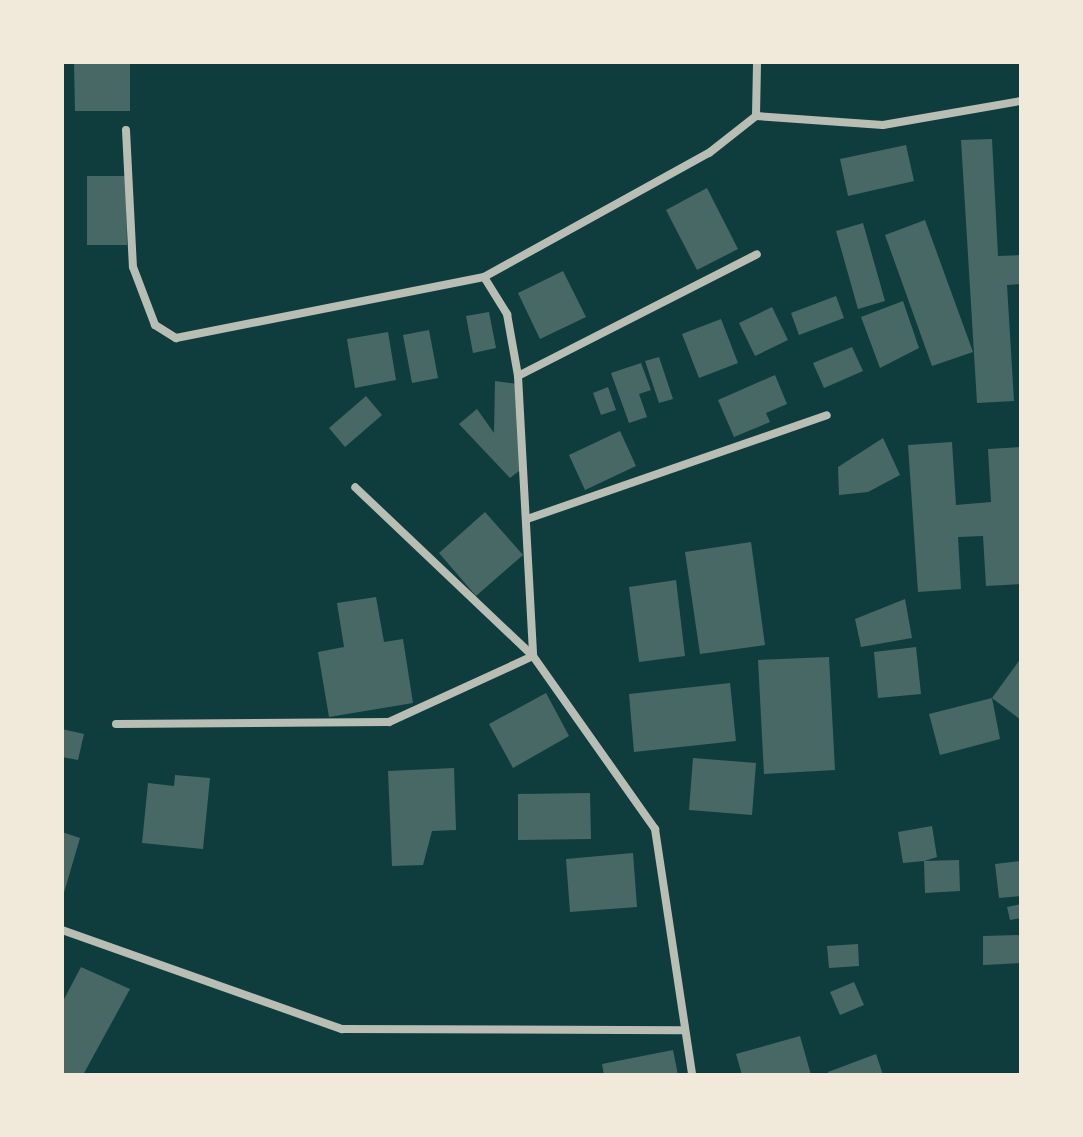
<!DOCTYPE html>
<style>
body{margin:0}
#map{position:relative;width:1083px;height:1137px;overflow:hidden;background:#0f3d3e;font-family:"Alegreya Sans",sans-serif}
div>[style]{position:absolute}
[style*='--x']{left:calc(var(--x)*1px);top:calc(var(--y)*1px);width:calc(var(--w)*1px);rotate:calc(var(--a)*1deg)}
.building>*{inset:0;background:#486865}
.minor>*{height:8px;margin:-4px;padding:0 4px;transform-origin:4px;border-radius:4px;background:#b8beb3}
span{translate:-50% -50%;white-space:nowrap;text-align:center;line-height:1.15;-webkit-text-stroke:6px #f1e9da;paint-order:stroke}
.frame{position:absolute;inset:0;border:64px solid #f1e9da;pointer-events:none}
</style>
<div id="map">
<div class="building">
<div style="clip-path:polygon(74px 62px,130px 62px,130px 111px,75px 111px)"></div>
<div style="clip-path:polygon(992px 139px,998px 256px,1021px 255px,1021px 284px,1007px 285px,1014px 401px,977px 403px,961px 140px)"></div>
<div style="clip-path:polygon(906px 145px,914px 181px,848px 196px,840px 159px)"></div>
<div style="clip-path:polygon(87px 176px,126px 176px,127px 245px,87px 245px)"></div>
<div style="clip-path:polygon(707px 188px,738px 249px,697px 270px,666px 210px)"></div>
<div style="clip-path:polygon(925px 220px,973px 352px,932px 366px,885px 235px)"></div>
<div style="clip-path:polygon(863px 223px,885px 301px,858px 309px,836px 231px)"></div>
<div style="clip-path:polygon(563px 271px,586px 317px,540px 339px,518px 293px)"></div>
<div style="clip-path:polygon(836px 296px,844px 318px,799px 335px,791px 313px)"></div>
<div style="clip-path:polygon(903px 301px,919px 348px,880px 368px,861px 317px)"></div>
<div style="clip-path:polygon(772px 307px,788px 340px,755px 356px,739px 323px)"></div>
<div style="clip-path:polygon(489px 312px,496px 348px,473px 353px,466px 316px)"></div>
<div style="clip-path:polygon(721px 319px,738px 363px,699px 378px,682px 334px)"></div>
<div style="clip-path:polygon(429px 330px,438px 378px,412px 383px,403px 335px)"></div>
<div style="clip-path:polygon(388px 332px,396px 380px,355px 388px,347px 339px)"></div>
<div style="clip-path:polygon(852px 347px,863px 371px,824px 388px,813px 363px)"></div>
<div style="clip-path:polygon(659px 357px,673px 399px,659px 403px,645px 361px)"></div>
<div style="clip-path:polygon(641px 363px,651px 390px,639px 394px,647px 417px,629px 423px,611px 373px)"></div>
<div style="clip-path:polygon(775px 375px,787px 404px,766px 413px,770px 422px,734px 437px,718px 400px)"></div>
<div style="clip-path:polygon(495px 381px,518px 384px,523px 468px,510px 478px,459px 424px,477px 409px,494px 433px)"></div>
<div style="clip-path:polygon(608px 387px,616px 410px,601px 415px,593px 393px)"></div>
<div style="clip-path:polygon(366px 396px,382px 415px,345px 447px,329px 428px)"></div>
<div style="clip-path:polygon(620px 431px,636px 466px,585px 490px,569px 455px)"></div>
<div style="clip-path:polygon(883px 438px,900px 475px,868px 492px,839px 495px,838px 467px)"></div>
<div style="clip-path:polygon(952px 442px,956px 505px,991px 502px,988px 449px,1021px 447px,1021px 584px,986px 586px,983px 536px,958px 537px,961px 589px,918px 592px,908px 445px)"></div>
<div style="clip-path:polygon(485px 512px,523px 555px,476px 596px,439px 553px)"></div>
<div style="clip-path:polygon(751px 542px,765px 645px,700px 654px,685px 552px)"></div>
<div style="clip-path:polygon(676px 580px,685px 656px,639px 662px,629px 587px)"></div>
<div style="clip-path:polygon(376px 597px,384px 642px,403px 639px,413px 703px,329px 717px,318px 652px,344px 647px,337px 603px)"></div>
<div style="clip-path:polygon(905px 599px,912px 638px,861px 647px,855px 619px)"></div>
<div style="clip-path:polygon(916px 647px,921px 694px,878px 698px,874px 652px)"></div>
<div style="clip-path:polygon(829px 657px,835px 770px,764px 774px,758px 660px)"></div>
<div style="clip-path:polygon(1021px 658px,1021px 720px,992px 698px)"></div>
<div style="clip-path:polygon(730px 683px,736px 741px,634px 752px,629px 694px)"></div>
<div style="clip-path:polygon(546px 693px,569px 736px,513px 768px,489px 724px)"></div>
<div style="clip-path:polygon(992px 698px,1000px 739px,940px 755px,929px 714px)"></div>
<div style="clip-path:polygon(62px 729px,84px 734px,78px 760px,62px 757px)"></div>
<div style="clip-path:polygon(693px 758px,756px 763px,752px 815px,689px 810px)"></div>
<div style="clip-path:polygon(454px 768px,456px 830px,432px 831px,423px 865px,392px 866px,388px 771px)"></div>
<div style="clip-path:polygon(175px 775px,210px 778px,203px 849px,142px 843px,148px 783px,174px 786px)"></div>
<div style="clip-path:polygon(590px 793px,591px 839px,518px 840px,518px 794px)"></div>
<div style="clip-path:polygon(932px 826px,937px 857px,924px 861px,959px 860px,960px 891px,925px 893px,924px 861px,903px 863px,898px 832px)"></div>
<div style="clip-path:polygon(62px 832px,80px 838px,63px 896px,62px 895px)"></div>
<div style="clip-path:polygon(633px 853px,637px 907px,570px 912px,566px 859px)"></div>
<div style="clip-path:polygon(1021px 861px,1021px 896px,999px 898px,995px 864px)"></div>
<div style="clip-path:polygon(1021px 904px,1021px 918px,1010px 920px,1007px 907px)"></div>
<div style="clip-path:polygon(1021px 935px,1021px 963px,983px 965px,983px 936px)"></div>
<div style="clip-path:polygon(858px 944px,859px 966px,829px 968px,827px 946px)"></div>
<div style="clip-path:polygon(81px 967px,130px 989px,83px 1075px,62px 1075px,62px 1003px)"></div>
<div style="clip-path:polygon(854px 982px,864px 1005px,840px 1015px,830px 992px)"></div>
<div style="clip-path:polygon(800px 1036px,811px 1075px,742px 1075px,736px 1054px)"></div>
<div style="clip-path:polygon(673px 1050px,678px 1075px,604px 1075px,602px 1064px)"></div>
<div style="clip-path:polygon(876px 1054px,883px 1075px,829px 1075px,828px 1072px)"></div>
</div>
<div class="minor">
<div style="--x:756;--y:116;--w:54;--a:-88.9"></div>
<div style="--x:126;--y:130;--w:137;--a:87.1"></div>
<div style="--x:133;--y:267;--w:62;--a:69.2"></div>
<div style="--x:155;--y:325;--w:25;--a:32"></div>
<div style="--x:176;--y:338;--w:314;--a:-11.2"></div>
<div style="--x:484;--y:277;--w:257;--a:-28.9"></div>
<div style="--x:709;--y:153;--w:60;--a:-38.2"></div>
<div style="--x:756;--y:116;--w:127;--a:4.1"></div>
<div style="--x:883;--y:125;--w:140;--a:-9.9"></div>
<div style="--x:484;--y:277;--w:44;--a:58.1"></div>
<div style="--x:507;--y:314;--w:63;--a:79.9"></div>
<div style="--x:518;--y:376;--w:280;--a:86.9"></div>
<div style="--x:533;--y:656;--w:212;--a:54.8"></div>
<div style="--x:655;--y:829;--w:249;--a:81.4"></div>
<div style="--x:518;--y:376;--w:268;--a:-27"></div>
<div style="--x:530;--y:518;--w:314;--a:-19.1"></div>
<div style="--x:116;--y:724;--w:273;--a:-0.4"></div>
<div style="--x:389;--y:722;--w:158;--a:-24.6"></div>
<div style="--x:533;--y:656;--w:245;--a:-136.5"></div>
<div style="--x:62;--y:930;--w:297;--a:19.5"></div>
<div style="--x:342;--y:1029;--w:339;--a:0.2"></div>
</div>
<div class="frame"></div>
</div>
